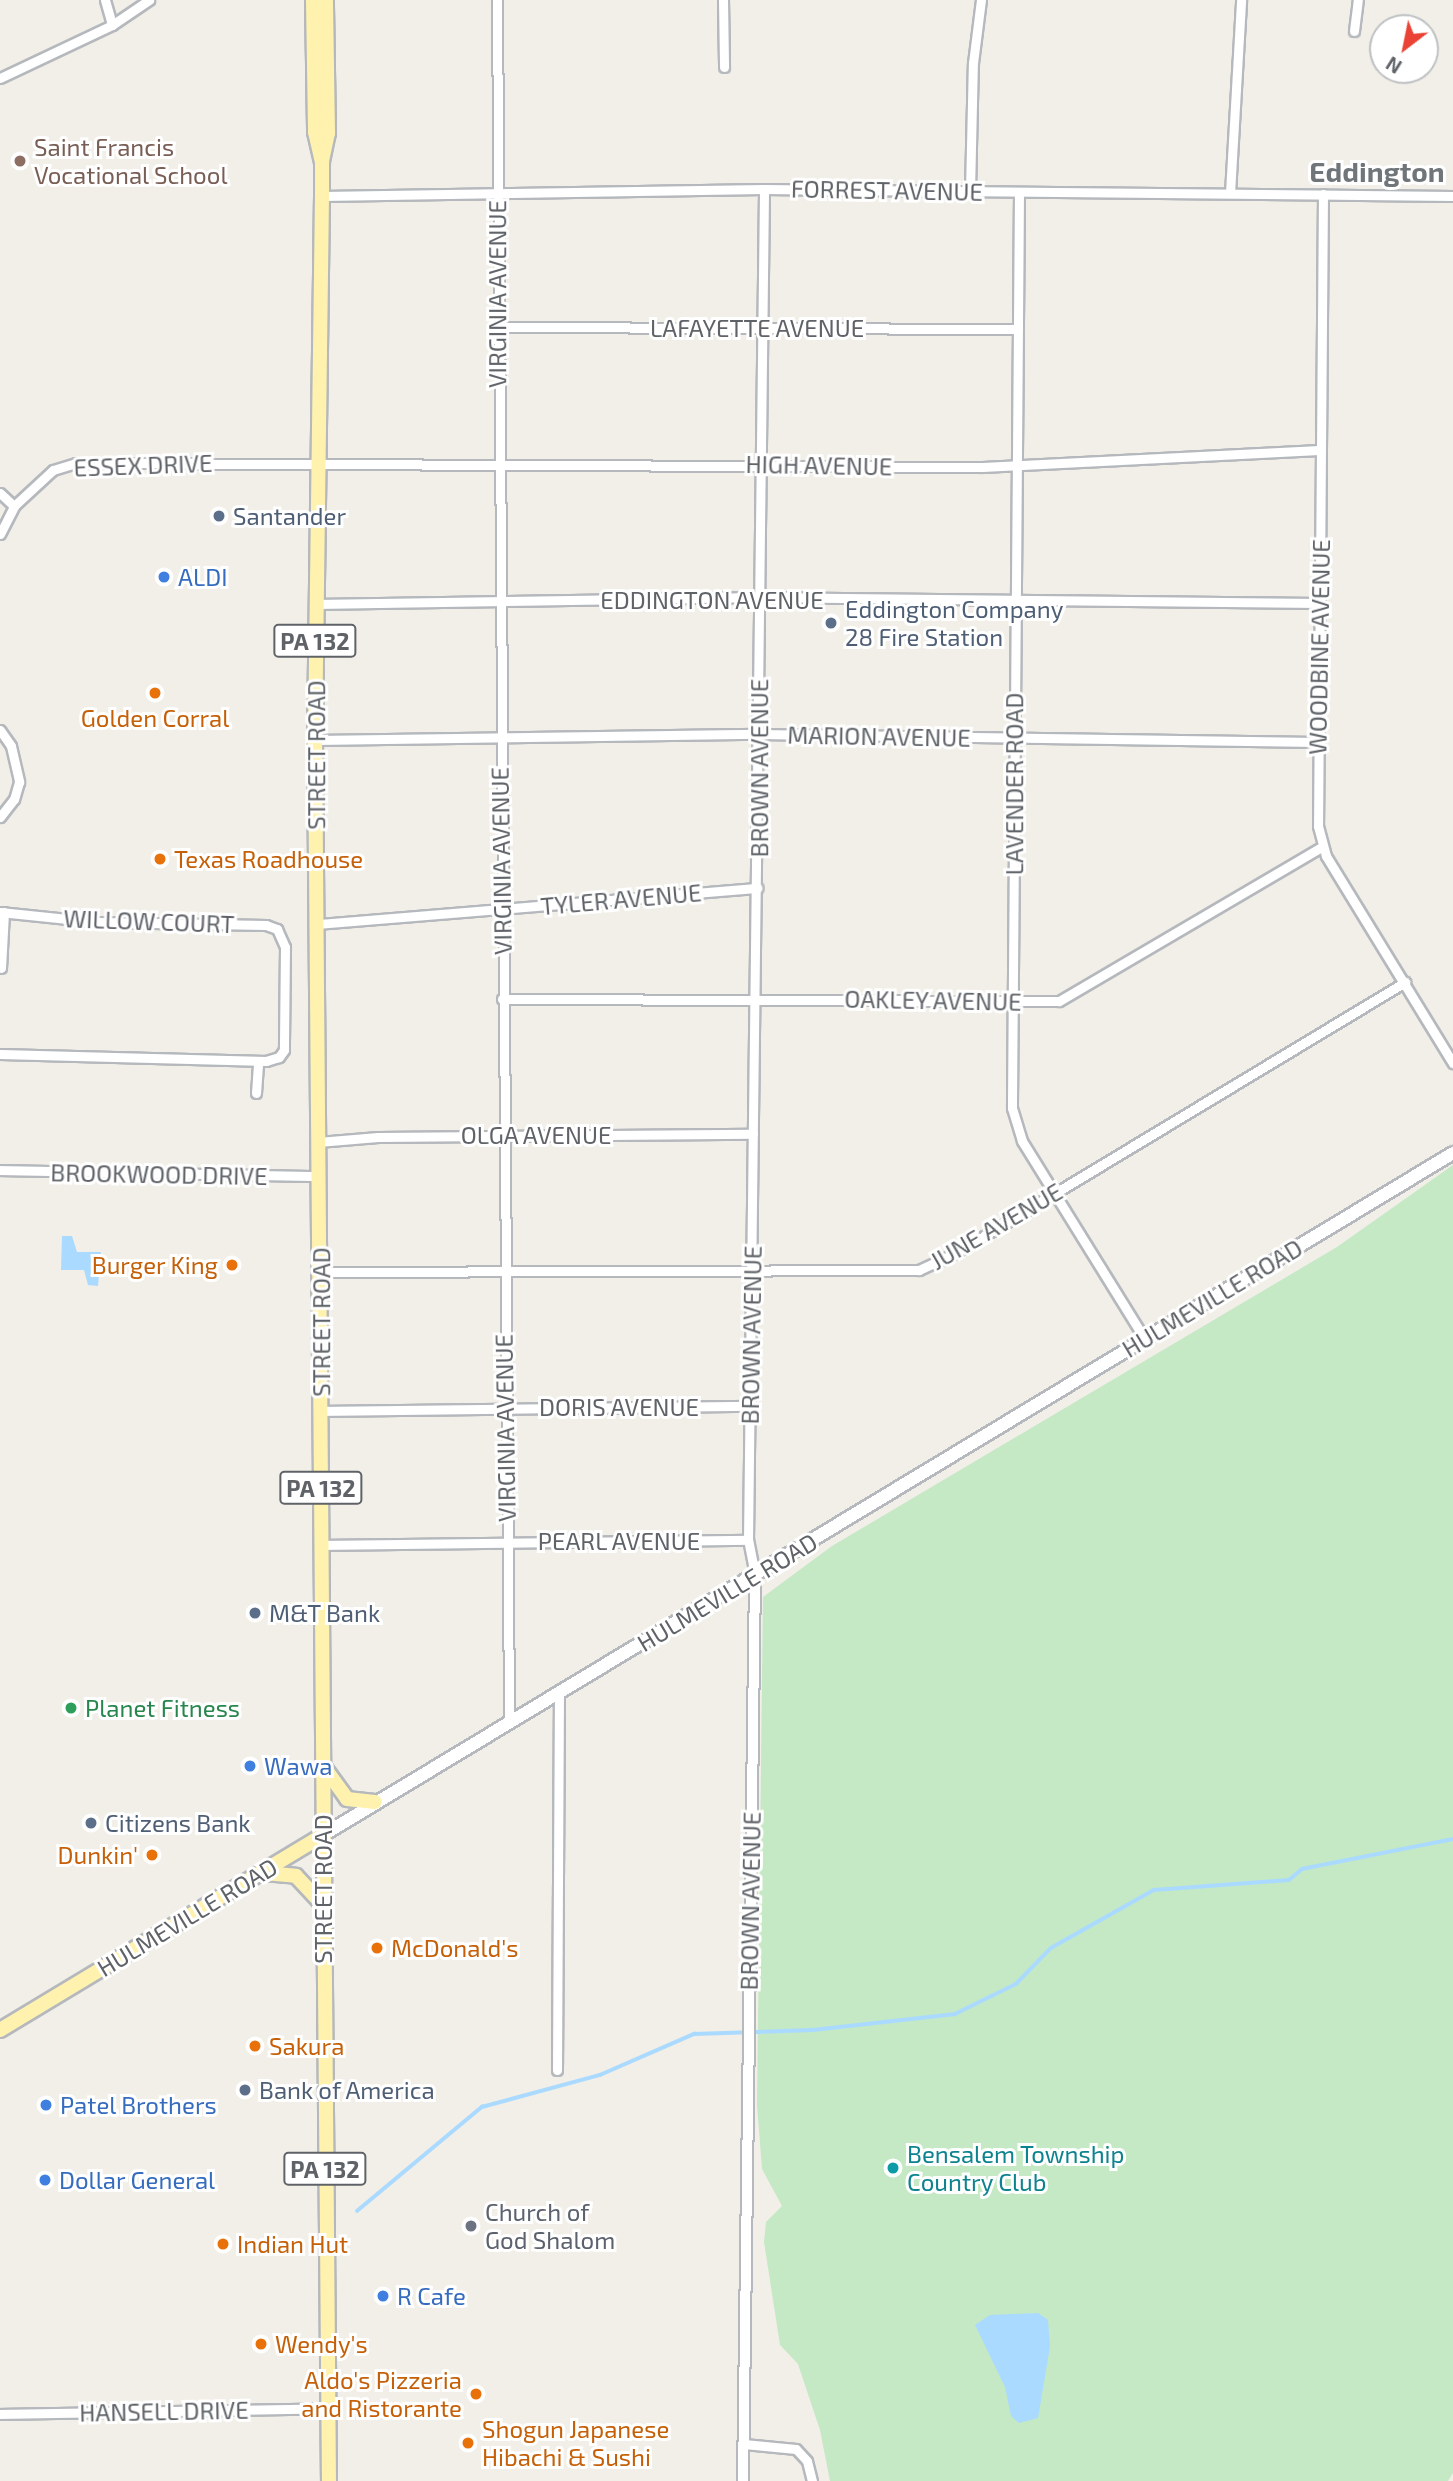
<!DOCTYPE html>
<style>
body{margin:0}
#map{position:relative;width:1453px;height:2481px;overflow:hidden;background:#f1efe8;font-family:"Exo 2",sans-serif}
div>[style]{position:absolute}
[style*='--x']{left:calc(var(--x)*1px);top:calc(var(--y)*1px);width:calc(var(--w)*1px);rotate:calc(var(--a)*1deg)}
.green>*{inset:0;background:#c5e8c5}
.water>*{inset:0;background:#aadaff}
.stream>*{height:3.5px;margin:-1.75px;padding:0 1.75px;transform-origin:1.75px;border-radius:1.75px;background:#aadaff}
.roads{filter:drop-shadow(2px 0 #b5b8bc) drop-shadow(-2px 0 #b5b8bc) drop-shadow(0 2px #b5b8bc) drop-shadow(0 -2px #b5b8bc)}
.minor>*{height:9px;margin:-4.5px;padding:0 4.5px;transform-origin:4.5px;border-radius:4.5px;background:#fff}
.tertiary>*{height:10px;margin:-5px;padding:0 5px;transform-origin:5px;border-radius:5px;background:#fff}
.secondary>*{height:12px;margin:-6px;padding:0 6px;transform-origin:6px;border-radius:6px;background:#fff}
.primary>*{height:14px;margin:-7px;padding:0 7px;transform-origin:7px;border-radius:7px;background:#fff2af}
.dots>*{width:19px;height:19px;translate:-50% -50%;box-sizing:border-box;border:4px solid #fff;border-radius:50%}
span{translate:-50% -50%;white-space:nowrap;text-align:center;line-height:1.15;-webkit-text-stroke:6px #fff;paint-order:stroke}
.shield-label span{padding:2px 5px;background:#fff;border:2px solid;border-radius:5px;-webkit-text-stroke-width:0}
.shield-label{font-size:23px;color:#5f6368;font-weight:700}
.education-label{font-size:24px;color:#785e54}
.left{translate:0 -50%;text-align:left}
.street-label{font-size:24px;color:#5f6368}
.service-label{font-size:24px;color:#4e5e75}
.shop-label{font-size:24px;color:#366cbe}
.food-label{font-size:24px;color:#c56008}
.right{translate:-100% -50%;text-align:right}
.leisure-label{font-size:24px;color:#27864d}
.culture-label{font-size:24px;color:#0d838f}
.worship-label{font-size:24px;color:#5b616d}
.quarter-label{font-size:28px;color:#70757a;font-weight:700}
.north{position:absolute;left:1369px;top:14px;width:70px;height:70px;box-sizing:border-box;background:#fff;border:2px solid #bfc1c3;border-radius:50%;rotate:212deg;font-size:19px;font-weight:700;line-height:28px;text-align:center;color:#5f6368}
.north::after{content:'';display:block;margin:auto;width:24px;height:32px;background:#ea4335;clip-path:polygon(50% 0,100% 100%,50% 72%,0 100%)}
</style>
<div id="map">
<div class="green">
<div style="clip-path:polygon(1453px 1165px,1453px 2473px,1448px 2481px,830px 2481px,820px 2430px,798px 2364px,780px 2345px,764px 2242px,766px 2222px,782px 2206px,762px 2169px,757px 2105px,763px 1597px,832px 1546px,1337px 1247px)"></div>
</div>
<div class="water">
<div style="clip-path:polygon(62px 1236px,72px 1236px,77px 1252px,101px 1252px,98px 1286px,88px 1285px,84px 1270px,61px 1270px)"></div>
<div style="clip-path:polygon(1038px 2313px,1048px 2320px,1050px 2346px,1038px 2418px,1019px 2423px,1011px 2416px,1005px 2387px,975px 2325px,990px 2315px)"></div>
</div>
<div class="stream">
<div style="--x:357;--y:2211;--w:163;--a:-39.8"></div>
<div style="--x:482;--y:2107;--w:122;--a:-15.2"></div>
<div style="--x:600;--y:2075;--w:103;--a:-23.6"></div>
<div style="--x:694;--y:2034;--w:119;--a:-1.9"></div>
<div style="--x:813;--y:2030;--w:143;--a:-6.4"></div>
<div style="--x:955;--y:2014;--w:68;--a:-26.2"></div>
<div style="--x:1016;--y:1984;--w:50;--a:-45.8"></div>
<div style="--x:1051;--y:1948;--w:118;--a:-29.4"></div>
<div style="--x:1154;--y:1890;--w:135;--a:-4.2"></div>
<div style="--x:1289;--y:1880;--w:17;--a:-40"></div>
<div style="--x:1302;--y:1869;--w:154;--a:-11.2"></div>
</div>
<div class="roads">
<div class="minor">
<div style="--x:105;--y:0;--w:26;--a:74"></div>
<div style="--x:497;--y:0;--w:1721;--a:89.6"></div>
<div style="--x:723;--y:0;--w:67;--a:89.1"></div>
<div style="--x:1354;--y:31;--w:31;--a:-83"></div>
<div style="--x:0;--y:78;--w:124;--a:-25.3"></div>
<div style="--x:112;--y:25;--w:45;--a:-34"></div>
<div style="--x:970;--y:191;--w:128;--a:-88.7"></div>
<div style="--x:973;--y:63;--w:64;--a:-82.8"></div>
<div style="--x:1019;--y:192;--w:916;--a:90.44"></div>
<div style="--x:1012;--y:1108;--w:34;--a:73"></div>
<div style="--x:1022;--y:1141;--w:233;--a:58.2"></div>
<div style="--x:1230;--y:193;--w:193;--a:-86.7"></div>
<div style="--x:1323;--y:194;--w:632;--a:90.45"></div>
<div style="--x:1318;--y:826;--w:31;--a:75"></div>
<div style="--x:1326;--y:856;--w:243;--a:58.5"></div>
<div style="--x:322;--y:196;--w:442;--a:-0.9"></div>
<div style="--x:764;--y:189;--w:689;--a:0.58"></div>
<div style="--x:496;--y:327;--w:522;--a:0.22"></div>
<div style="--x:0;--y:493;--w:19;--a:43"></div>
<div style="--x:0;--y:534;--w:31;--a:-63"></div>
<div style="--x:14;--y:506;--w:53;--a:-42.7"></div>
<div style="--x:53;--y:470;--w:24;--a:-17"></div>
<div style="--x:76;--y:463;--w:906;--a:0.25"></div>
<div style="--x:982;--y:467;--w:338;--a:-2.9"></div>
<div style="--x:315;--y:604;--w:446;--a:-0.9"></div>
<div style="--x:761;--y:597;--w:558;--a:0.62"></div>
<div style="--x:0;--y:730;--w:19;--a:55"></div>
<div style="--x:11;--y:746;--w:37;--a:77"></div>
<div style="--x:19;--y:782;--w:18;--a:106"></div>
<div style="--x:14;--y:799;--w:23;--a:128"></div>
<div style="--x:315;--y:740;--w:444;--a:-0.8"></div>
<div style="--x:759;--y:734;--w:558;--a:0.82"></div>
<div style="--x:0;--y:912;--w:97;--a:5.9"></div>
<div style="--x:96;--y:922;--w:170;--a:1"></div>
<div style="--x:266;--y:925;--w:12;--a:20"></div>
<div style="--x:277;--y:929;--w:20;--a:66"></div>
<div style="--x:285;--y:947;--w:103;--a:90.6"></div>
<div style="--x:284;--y:1050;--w:9;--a:126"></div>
<div style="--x:279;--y:1057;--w:14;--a:163"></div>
<div style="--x:266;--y:1061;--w:266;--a:-178.5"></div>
<div style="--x:318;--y:924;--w:441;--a:-4.7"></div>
<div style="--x:1;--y:968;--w:56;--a:-86.9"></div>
<div style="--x:502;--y:999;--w:557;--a:0.21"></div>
<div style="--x:1059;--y:1001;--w:305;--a:-30.4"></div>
<div style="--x:256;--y:1093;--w:32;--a:-86"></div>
<div style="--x:318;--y:1142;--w:60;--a:-4.8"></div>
<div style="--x:378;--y:1137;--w:375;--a:-0.5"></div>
<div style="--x:0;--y:1170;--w:319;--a:1.1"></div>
<div style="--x:321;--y:1272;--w:598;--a:-0.19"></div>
<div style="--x:919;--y:1270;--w:38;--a:-25"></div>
<div style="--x:954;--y:1254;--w:527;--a:-31.09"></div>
<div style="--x:321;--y:1411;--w:429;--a:-0.7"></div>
<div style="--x:322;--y:1545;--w:426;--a:-0.7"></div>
<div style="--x:755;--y:1575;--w:36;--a:-101"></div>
<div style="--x:748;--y:1540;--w:1351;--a:-89.32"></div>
<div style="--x:557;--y:2070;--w:378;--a:-89.7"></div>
<div style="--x:0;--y:2414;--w:328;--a:-1"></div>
<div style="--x:744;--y:2444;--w:52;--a:5.5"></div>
<div style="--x:796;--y:2449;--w:16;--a:47"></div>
<div style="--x:807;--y:2461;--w:21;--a:76"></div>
</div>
<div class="tertiary">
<div style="--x:743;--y:2481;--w:906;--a:-89.24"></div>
</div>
<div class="secondary">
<div style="--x:323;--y:1835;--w:1320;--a:-31.11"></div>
</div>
<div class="primary">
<div style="--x:313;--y:0;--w:132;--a:89.1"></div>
<div style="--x:315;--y:132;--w:32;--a:77"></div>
<div style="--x:322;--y:163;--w:33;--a:90"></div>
<div style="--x:322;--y:196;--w:544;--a:90.74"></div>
<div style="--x:315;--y:740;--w:1741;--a:89.54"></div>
<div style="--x:322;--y:161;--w:29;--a:-78"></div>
<div style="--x:328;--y:133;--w:133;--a:-90.9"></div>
<div style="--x:324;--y:1767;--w:39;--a:54"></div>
<div style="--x:347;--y:1799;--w:28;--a:6"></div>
<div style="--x:264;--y:1873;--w:32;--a:5"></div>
<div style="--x:296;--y:1876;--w:41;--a:47"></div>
<div style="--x:0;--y:2030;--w:377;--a:-31.1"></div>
</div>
</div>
<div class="dots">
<div style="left:20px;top:161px;background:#8d6e63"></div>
<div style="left:219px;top:516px;background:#5c6f8a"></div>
<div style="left:164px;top:577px;background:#3f7fe0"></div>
<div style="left:831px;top:623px;background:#5c6f8a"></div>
<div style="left:155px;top:693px;background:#e8710a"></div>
<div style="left:160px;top:859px;background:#e8710a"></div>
<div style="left:232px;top:1265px;background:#e8710a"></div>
<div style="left:255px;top:1613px;background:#5c6f8a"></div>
<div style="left:71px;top:1708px;background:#2e9e5b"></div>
<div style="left:250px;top:1766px;background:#3f7fe0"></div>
<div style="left:91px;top:1823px;background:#5c6f8a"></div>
<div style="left:152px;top:1855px;background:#e8710a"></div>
<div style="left:377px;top:1948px;background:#e8710a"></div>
<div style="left:255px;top:2046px;background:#e8710a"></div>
<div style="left:245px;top:2090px;background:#5c6f8a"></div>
<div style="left:46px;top:2105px;background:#3f7fe0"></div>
<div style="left:893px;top:2168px;background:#0f9aa8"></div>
<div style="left:45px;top:2180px;background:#3f7fe0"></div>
<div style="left:471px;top:2226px;background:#6b7280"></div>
<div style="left:223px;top:2244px;background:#e8710a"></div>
<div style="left:383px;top:2296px;background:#3f7fe0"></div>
<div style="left:261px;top:2344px;background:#e8710a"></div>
<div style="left:476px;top:2394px;background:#e8710a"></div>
<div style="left:468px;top:2443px;background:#e8710a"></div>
</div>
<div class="shield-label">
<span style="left:315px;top:641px">PA 132</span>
<span style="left:321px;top:1488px">PA 132</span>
<span style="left:325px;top:2169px">PA 132</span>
</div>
<div class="education-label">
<span class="left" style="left:34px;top:161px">Saint Francis<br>Vocational School</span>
</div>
<div class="street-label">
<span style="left:887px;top:190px;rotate:1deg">FORREST AVENUE</span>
<span style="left:497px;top:294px;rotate:-90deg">VIRGINIA AVENUE</span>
<span style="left:757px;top:328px">LAFAYETTE AVENUE</span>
<span style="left:143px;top:465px;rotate:-2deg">ESSEX DRIVE</span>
<span style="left:819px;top:465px;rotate:1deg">HIGH AVENUE</span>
<span style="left:712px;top:600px">EDDINGTON AVENUE</span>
<span style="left:1319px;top:647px;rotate:-89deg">WOODBINE AVENUE</span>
<span style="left:879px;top:736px;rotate:1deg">MARION AVENUE</span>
<span style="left:316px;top:755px;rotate:-90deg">STREET ROAD</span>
<span style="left:759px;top:768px;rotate:-90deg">BROWN AVENUE</span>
<span style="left:1014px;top:784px;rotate:-90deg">LAVENDER ROAD</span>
<span style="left:501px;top:861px;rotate:-91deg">VIRGINIA AVENUE</span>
<span style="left:621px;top:899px;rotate:-5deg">TYLER AVENUE</span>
<span style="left:149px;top:921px;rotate:2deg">WILLOW COURT</span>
<span style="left:933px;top:1000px;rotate:1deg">OAKLEY AVENUE</span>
<span style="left:536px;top:1135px">OLGA AVENUE</span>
<span style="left:159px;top:1174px;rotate:1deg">BROOKWOOD DRIVE</span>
<span style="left:996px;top:1226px;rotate:-30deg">JUNE AVENUE</span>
<span style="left:1212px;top:1298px;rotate:-31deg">HULMEVILLE ROAD</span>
<span style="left:321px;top:1322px;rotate:-90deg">STREET ROAD</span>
<span style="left:751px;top:1335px;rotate:-89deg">BROWN AVENUE</span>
<span style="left:619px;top:1407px">DORIS AVENUE</span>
<span style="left:505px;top:1428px;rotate:-91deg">VIRGINIA AVENUE</span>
<span style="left:619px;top:1541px">PEARL AVENUE</span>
<span style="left:727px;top:1592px;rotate:-31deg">HULMEVILLE ROAD</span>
<span style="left:323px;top:1889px;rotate:-90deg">STREET ROAD</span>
<span style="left:750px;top:1901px;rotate:-89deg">BROWN AVENUE</span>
<span style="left:187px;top:1917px;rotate:-31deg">HULMEVILLE ROAD</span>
<span style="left:164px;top:2411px;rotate:-1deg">HANSELL DRIVE</span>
</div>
<div class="service-label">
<span class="left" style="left:233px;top:516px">Santander</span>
<span class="left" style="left:845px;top:623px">Eddington Company<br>28 Fire Station</span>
<span class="left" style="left:269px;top:1613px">M&amp;T Bank</span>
<span class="left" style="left:105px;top:1823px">Citizens Bank</span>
<span class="left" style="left:259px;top:2090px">Bank of America</span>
</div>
<div class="shop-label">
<span class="left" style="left:178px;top:577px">ALDI</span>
<span class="left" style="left:264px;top:1766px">Wawa</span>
<span class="left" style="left:60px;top:2105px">Patel Brothers</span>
<span class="left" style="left:59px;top:2180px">Dollar General</span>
<span class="left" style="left:397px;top:2296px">R Cafe</span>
</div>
<div class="food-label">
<span style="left:155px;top:718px">Golden Corral</span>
<span class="left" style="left:174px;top:859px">Texas Roadhouse</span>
<span class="right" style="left:218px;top:1265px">Burger King</span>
<span class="right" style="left:138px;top:1855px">Dunkin'</span>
<span class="left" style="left:391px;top:1948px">McDonald's</span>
<span class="left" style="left:269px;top:2046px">Sakura</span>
<span class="left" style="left:237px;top:2244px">Indian Hut</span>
<span class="left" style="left:275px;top:2344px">Wendy's</span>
<span class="right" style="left:462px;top:2394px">Aldo's Pizzeria<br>and Ristorante</span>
<span class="left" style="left:482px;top:2443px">Shogun Japanese<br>Hibachi &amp; Sushi</span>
</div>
<div class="leisure-label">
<span class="left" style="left:85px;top:1708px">Planet Fitness</span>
</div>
<div class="culture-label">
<span class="left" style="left:907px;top:2168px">Bensalem Township<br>Country Club</span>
</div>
<div class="worship-label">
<span class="left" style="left:485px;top:2226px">Church of<br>God Shalom</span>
</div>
<div class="quarter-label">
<span style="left:1377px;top:171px">Eddington</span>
</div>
<div class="north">N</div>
</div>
